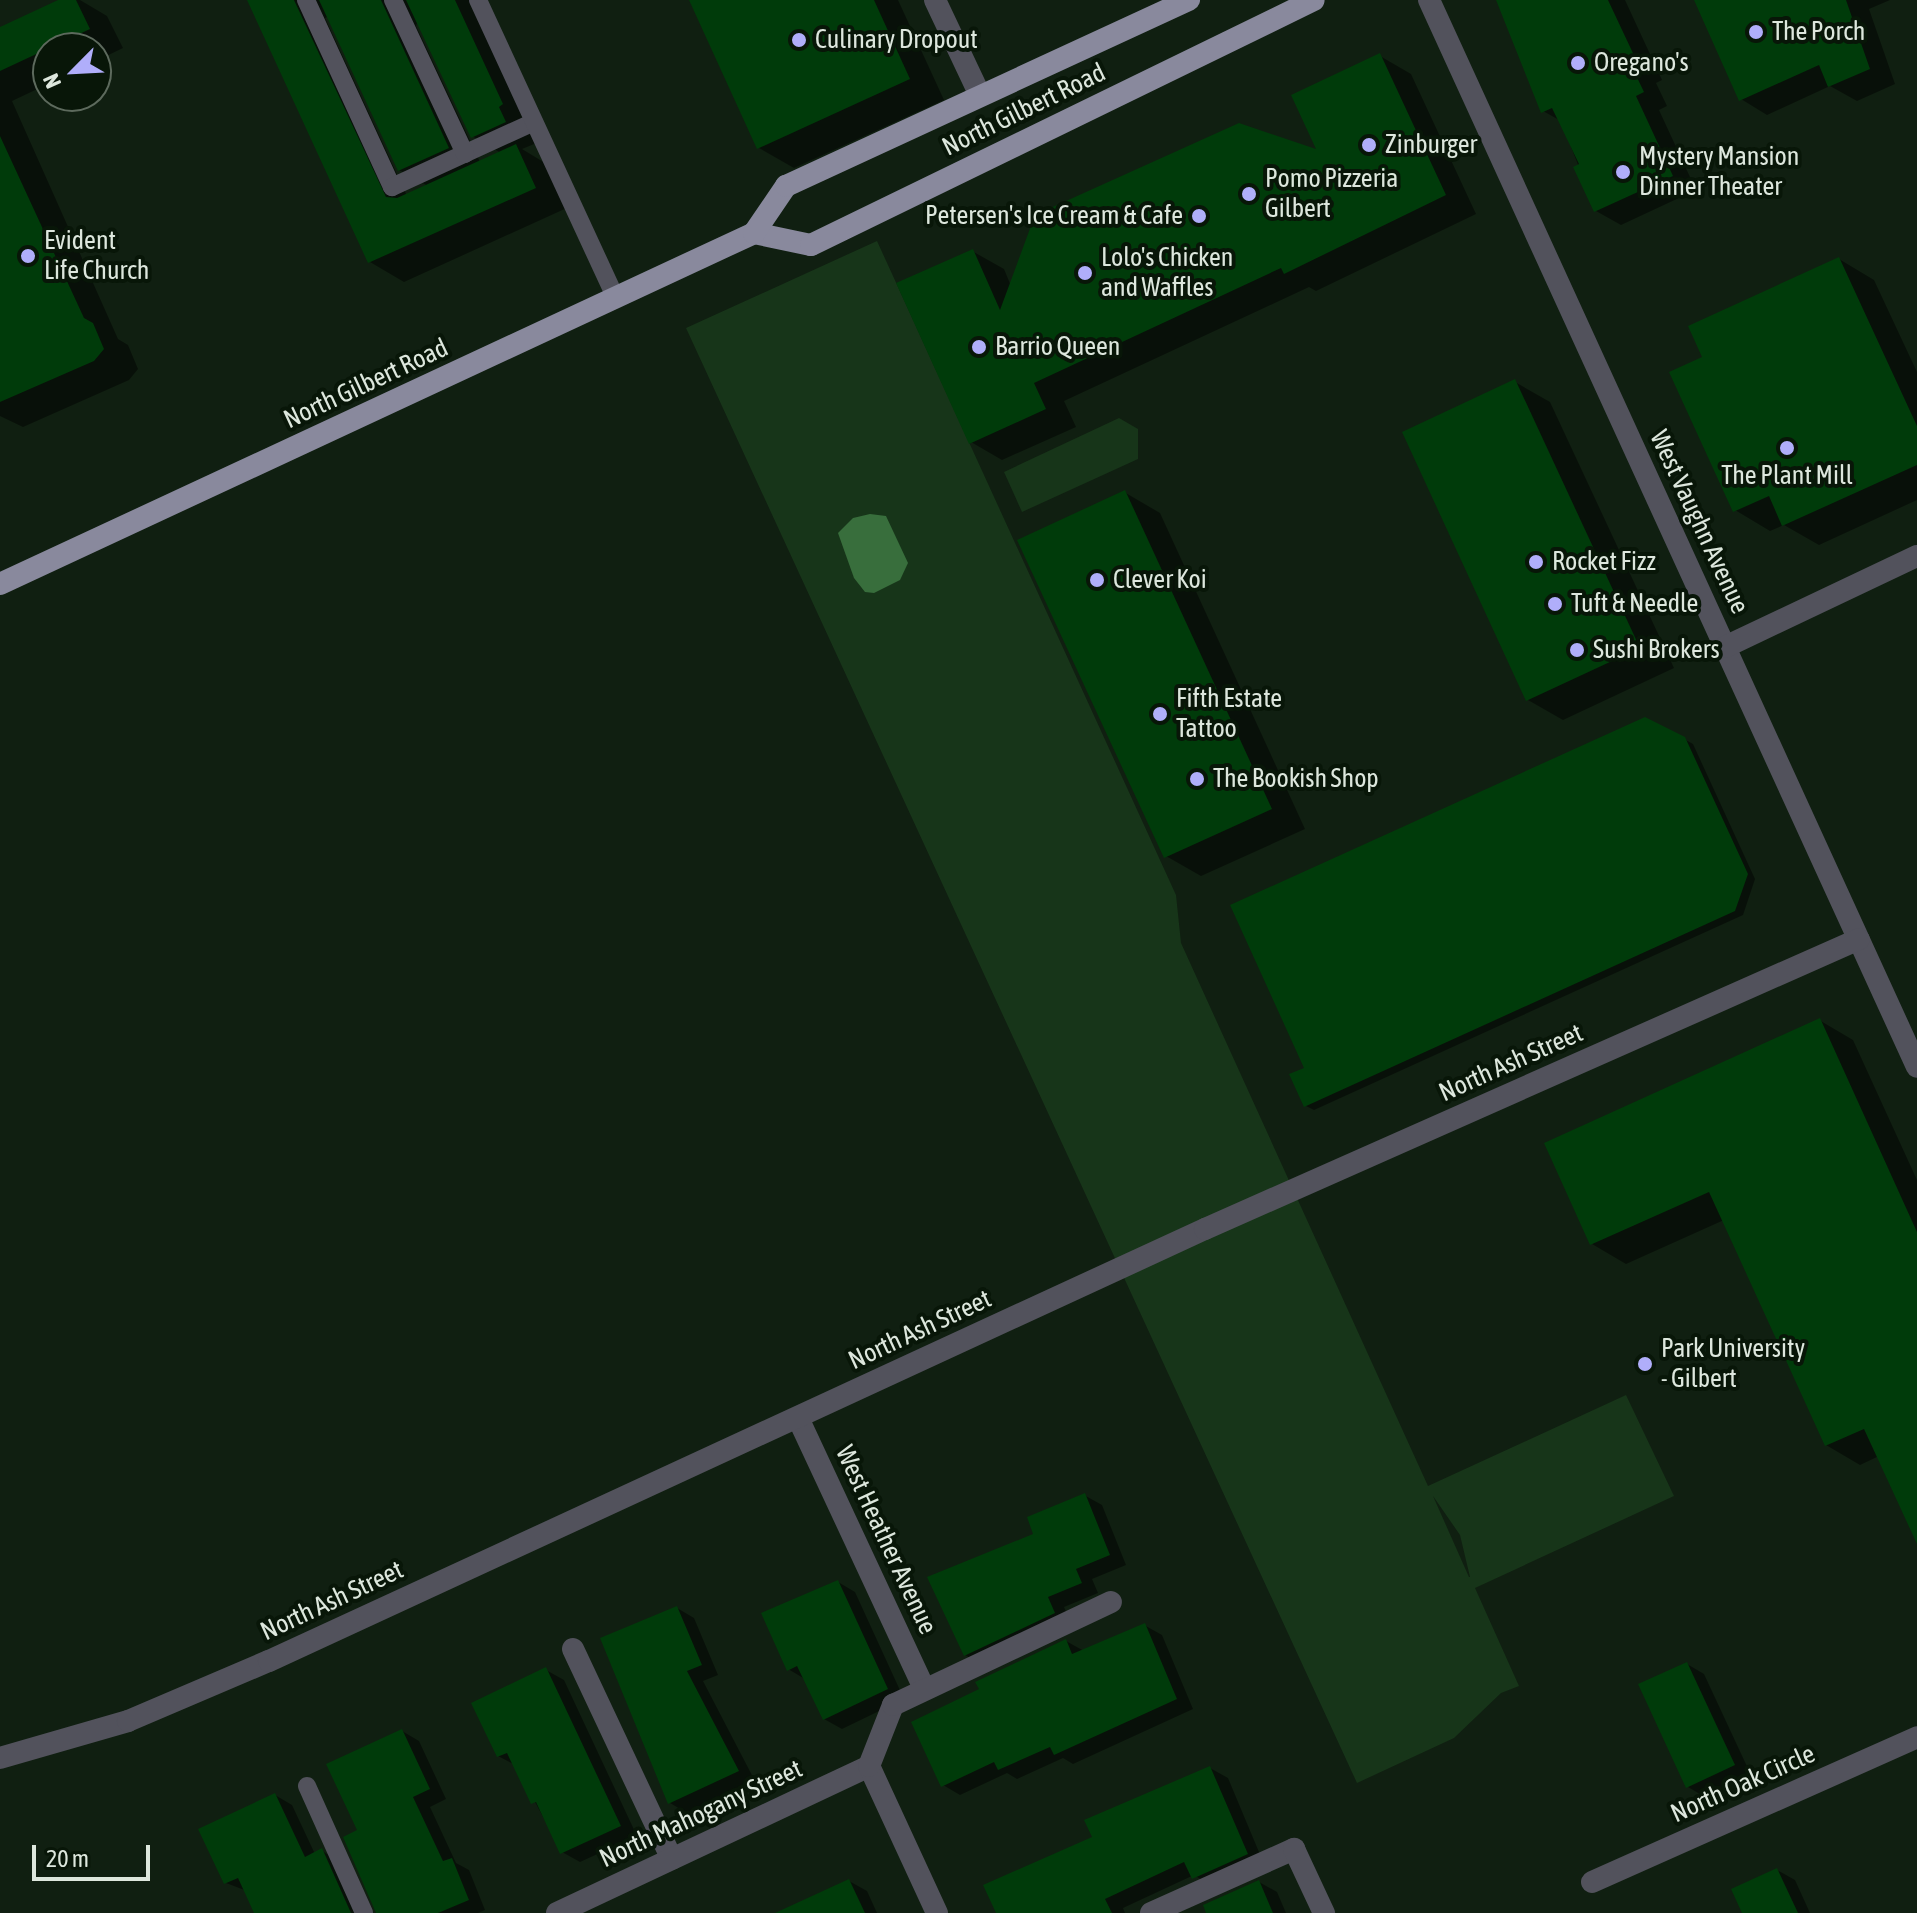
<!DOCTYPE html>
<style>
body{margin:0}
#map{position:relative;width:1917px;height:1913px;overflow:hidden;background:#101f11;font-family:"Asap Condensed",sans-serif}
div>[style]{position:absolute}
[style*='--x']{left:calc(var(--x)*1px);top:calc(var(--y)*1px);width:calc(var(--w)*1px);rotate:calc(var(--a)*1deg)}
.green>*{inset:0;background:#173519}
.water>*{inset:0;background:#386e3c}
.shadow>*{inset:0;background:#0007}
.building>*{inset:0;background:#003b0a}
.service>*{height:18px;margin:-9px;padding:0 9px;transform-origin:9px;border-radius:9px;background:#52525c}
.minor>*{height:22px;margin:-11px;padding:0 11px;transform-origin:11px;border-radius:11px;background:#52525c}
.primary>*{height:22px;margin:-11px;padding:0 11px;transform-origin:11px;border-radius:11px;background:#89899d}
.dots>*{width:22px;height:22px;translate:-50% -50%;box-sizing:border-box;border:4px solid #081608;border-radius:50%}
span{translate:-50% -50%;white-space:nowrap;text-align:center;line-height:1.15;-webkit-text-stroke:8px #081608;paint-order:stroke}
.poi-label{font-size:26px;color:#dde7dd}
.left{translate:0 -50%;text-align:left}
.right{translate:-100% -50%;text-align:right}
.street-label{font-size:26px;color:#dde7dd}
.north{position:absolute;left:32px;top:32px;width:80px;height:80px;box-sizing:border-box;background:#081608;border:2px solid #5d6a5d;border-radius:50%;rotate:246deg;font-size:22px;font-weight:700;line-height:32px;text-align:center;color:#dde7dd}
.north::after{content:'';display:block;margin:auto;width:28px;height:36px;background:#b0aefa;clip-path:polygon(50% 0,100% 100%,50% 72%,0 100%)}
.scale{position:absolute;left:32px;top:1845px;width:118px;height:36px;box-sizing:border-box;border:4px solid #dde7dd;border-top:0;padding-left:10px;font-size:24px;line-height:28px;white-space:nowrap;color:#dde7dd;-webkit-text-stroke:6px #081608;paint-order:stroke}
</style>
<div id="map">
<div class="green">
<div style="clip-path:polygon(evenodd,877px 241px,1176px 895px,1181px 943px,1428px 1486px,1626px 1395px,1674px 1496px,1475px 1588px,1519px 1686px,1501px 1693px,1454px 1738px,1357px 1783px,686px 328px,877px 241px,1433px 1496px,1460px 1535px,1470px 1577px,1469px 1577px,1433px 1496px)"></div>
<div style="clip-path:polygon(1119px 418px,1138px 429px,1138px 459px,1022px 512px,1004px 472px)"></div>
</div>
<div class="water">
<div style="clip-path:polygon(870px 514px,886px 516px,908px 563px,900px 580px,874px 593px,865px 592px,854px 578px,838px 533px,853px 518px)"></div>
</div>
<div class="shadow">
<div style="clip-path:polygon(63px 0,80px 0,107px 16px,123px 48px,96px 61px,96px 48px,48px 48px,48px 84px,12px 101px,118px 339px,128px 345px,138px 369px,129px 380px,23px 427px,0 416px,0 30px)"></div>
<div style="clip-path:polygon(evenodd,249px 0,480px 0,539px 142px,522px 149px,550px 166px,569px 207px,404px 282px,370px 262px,249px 0,329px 16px,399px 170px,428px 186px,407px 196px,325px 18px,329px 16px,249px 0,418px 20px,472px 136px,501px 153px,480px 162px,416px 26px,418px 20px)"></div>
<div style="clip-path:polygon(691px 0,898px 0,944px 100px,794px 168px,759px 148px)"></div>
<div style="clip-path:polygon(1503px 0,1625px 0,1662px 80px,1656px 83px,1667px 106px,1659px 110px,1696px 190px,1621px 225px,1596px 211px,1561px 121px,1543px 111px)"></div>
<div style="clip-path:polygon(1698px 0,1890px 0,1869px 9px,1895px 84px,1857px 101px,1830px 86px,1767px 115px,1741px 99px)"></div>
<div style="clip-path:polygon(1380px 56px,1411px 74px,1476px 214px,1316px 291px,1309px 287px,1064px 401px,1076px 427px,1002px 460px,971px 442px,972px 251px,1004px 269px,1011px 286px,1320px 152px)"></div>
<div style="clip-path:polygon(1839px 259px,1874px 280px,1917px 372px,1917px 500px,1819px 545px,1784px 525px,1770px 531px,1735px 510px,1705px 358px)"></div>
<div style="clip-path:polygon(1515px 382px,1550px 402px,1674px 668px,1563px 720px,1528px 700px)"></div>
<div style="clip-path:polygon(1124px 492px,1160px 513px,1305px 829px,1201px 876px,1166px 856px)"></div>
<div style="clip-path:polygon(1684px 739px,1693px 744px,1755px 879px,1743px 915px,1314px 1110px,1306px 1106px,1307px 1069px)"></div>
<div style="clip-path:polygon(1819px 1020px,1853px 1040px,1917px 1180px,1917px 1514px,1879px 1456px,1860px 1465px,1826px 1445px,1724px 1220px,1626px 1264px,1592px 1244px)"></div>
<div style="clip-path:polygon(1084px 1495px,1102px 1505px,1126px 1565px,1092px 1579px,1098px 1593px,1064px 1607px,1071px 1623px,983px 1665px,965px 1655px,1036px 1535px)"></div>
<div style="clip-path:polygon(838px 1582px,855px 1592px,904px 1699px,842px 1729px,824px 1719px,805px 1679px,788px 1669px)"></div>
<div style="clip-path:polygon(677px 1608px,694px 1618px,718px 1675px,703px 1681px,755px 1781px,687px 1813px,670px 1803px)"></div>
<div style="clip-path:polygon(1144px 1625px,1162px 1635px,1193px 1709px,1073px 1764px,1063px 1758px,1017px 1779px,1007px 1773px,960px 1795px,943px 1785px,981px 1690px,1066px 1641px,1084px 1651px)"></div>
<div style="clip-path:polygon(1687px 1664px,1704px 1674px,1751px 1775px,1705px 1797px,1688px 1787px)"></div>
<div style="clip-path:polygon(546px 1670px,564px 1680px,637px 1836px,580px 1862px,562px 1852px,515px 1765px,498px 1756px)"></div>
<div style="clip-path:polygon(402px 1731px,419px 1741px,446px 1799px,430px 1807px,456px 1863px,469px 1870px,485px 1910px,478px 1913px,376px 1913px,360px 1831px)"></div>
<div style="clip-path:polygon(1210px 1768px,1228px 1778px,1264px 1864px,1213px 1887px,1194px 1875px,1123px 1908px,1125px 1913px,999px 1913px,1095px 1838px)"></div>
<div style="clip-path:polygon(275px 1795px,292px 1805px,315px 1854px,322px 1851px,339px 1861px,363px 1913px,258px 1913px,247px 1891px,226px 1883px)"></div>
<div style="clip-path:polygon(1777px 1870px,1795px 1880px,1810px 1913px,1745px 1913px)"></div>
<div style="clip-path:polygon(849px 1881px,867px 1891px,877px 1913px,779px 1913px)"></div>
<div style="clip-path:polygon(1259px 1882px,1277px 1892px,1286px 1913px,1211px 1913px)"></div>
</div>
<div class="building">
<div style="clip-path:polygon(58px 0,76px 0,90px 29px,0 71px,0 27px)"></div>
<div style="clip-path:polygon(247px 0,294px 0,386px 197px,397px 198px,516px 144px,536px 188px,368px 263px)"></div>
<div style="clip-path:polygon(319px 0,381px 0,449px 148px,398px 171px)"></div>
<div style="clip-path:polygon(406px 0,455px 0,503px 104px,499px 107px,506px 122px,471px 138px)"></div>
<div style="clip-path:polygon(689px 0,874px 0,910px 79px,757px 149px)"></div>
<div style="clip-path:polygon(1496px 0,1608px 0,1639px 66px,1633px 69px,1644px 92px,1636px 96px,1673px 176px,1594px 212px,1573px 167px,1579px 164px,1552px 108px,1541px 113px)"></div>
<div style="clip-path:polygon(1694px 0,1846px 0,1870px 69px,1828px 87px,1819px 65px,1739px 101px)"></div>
<div style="clip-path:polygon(1380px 53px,1446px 195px,1284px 274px,1281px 268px,1034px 383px,1046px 409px,969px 444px,896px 283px,973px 249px,1000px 310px,1035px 215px,1239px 123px,1316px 149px,1291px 95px)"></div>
<div style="clip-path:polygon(0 136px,84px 318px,93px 323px,104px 349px,94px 361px,0 402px)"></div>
<div style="clip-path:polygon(1839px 257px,1917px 426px,1917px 465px,1782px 526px,1769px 496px,1733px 512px,1669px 372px,1702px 357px,1688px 326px)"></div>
<div style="clip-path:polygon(1515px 379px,1640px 648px,1526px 701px,1402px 432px)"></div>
<div style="clip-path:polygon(1125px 490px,1272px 809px,1164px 858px,1017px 540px)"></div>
<div style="clip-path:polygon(1645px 717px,1685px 737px,1748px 874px,1735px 911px,1304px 1107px,1289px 1074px,1304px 1068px,1230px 905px)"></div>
<div style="clip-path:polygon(1820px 1018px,1917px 1232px,1917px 1544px,1864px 1429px,1825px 1446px,1709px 1192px,1590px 1245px,1544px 1143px)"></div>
<div style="clip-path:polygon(1085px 1493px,1110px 1555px,1076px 1569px,1082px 1583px,1048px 1597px,1055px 1613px,964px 1656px,927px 1577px,1033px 1534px,1027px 1517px)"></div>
<div style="clip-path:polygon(838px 1580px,888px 1689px,823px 1720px,797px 1666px,787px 1671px,761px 1613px)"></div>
<div style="clip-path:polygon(677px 1606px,702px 1665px,687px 1671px,739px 1771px,668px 1804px,600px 1638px)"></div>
<div style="clip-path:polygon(1145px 1623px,1177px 1699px,1054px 1755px,1050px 1747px,998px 1770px,994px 1762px,941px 1787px,911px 1722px,979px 1689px,975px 1682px,1066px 1639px,1072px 1654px)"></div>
<div style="clip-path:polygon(1687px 1662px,1735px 1765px,1686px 1788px,1638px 1684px)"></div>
<div style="clip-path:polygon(546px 1667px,621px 1826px,560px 1854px,536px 1802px,531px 1804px,507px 1753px,497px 1757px,471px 1703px)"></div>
<div style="clip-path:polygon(402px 1729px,430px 1789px,413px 1797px,443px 1861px,452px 1858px,469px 1900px,438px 1913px,376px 1913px,343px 1837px,357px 1830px,326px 1764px)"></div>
<div style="clip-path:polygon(1210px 1766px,1248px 1854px,1192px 1879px,1184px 1862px,1105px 1899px,1112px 1913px,996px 1913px,983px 1885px,1092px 1837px,1084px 1820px)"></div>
<div style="clip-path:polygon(275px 1793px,305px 1857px,322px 1848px,351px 1913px,254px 1913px,238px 1878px,224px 1884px,198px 1829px)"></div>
<div style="clip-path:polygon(1777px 1868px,1798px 1913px,1742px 1913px,1731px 1889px)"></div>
<div style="clip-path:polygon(849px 1879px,865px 1913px,775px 1913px)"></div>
<div style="clip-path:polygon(1259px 1880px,1273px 1913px,1206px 1913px,1203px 1905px)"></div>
</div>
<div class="service">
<div style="--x:306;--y:0;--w:206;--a:65.3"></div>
<div style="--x:392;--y:187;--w:156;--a:-24.6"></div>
<div style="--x:393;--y:0;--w:170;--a:64.9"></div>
<div style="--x:478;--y:0;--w:328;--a:65.2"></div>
<div style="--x:307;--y:1786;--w:139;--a:65.8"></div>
</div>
<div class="minor">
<div style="--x:935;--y:0;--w:105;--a:64.7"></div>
<div style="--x:1429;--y:0;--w:1173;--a:65.42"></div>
<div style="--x:1725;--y:647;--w:212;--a:-25.4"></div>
<div style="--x:798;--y:1418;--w:296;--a:65"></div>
<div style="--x:573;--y:1649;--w:232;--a:64.8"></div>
<div style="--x:0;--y:1758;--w:133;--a:-16.1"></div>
<div style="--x:128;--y:1721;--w:153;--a:-23.1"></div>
<div style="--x:269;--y:1661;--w:1031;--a:-24.78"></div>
<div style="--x:1205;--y:1229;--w:715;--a:-23.91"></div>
<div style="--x:1592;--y:1882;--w:356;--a:-24"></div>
<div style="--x:557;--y:1913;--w:345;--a:-25.2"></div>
<div style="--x:937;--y:1913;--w:162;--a:-114.8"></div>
<div style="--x:869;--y:1766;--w:66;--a:-68.5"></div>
<div style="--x:893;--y:1705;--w:241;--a:-25.3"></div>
<div style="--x:1151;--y:1913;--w:157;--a:-24.1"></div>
<div style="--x:1294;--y:1849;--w:71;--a:64.9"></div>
</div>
<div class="primary">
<div style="--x:754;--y:233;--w:58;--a:11.9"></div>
<div style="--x:811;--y:245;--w:559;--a:-25.97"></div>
<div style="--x:0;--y:584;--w:832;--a:-24.96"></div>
<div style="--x:754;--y:233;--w:57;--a:-55.8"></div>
<div style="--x:786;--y:186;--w:444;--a:-24.8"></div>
</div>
<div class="dots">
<div style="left:1756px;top:32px;background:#b0aefa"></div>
<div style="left:799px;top:40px;background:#b0aefa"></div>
<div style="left:1578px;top:63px;background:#b0aefa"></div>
<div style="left:1369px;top:145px;background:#b0aefa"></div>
<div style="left:1623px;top:172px;background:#b0aefa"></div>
<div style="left:1249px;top:194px;background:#b0aefa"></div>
<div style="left:1199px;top:216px;background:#b0aefa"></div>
<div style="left:28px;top:256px;background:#b0aefa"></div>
<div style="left:1085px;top:273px;background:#b0aefa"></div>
<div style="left:979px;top:347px;background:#b0aefa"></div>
<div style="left:1787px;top:448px;background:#b0aefa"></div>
<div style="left:1536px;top:562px;background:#b0aefa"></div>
<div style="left:1097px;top:580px;background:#b0aefa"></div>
<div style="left:1555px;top:604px;background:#b0aefa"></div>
<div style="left:1577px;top:650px;background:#b0aefa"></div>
<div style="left:1160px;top:714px;background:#b0aefa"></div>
<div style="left:1197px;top:779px;background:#b0aefa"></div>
<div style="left:1645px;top:1364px;background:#b0aefa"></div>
</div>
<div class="poi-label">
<span class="left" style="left:1772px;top:32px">The Porch</span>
<span class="left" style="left:815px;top:40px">Culinary Dropout</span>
<span class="left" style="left:1594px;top:63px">Oregano's</span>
<span class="left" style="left:1385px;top:145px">Zinburger</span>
<span class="left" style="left:1639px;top:172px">Mystery Mansion<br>Dinner Theater</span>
<span class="left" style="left:1265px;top:194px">Pomo Pizzeria<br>Gilbert</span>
<span class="right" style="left:1183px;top:216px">Petersen's Ice Cream &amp; Cafe</span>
<span class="left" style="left:44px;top:256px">Evident<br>Life Church</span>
<span class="left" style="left:1101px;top:273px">Lolo's Chicken<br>and Waffles</span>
<span class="left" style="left:995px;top:347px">Barrio Queen</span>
<span style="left:1787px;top:476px">The Plant Mill</span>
<span class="left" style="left:1552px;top:562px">Rocket Fizz</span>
<span class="left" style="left:1113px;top:580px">Clever Koi</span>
<span class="left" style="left:1571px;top:604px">Tuft &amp; Needle</span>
<span class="left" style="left:1593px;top:650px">Sushi Brokers</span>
<span class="left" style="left:1176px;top:714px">Fifth Estate<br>Tattoo</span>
<span class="left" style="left:1213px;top:779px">The Bookish Shop</span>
<span class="left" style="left:1661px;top:1364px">Park University<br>- Gilbert</span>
</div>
<div class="street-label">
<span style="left:1024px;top:110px;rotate:-26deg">North Gilbert Road</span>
<span style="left:366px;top:384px;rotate:-25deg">North Gilbert Road</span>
<span style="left:1699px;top:522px;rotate:65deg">West Vaughn Avenue</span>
<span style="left:1511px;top:1063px;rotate:-24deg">North Ash Street</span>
<span style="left:920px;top:1330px;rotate:-25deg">North Ash Street</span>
<span style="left:886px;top:1540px;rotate:65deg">West Heather Avenue</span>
<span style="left:332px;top:1601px;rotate:-25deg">North Ash Street</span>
<span style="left:1743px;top:1784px;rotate:-24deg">North Oak Circle</span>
<span style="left:701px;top:1814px;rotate:-25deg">North Mahogany Street</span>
</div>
<div class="north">N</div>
<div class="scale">20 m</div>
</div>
